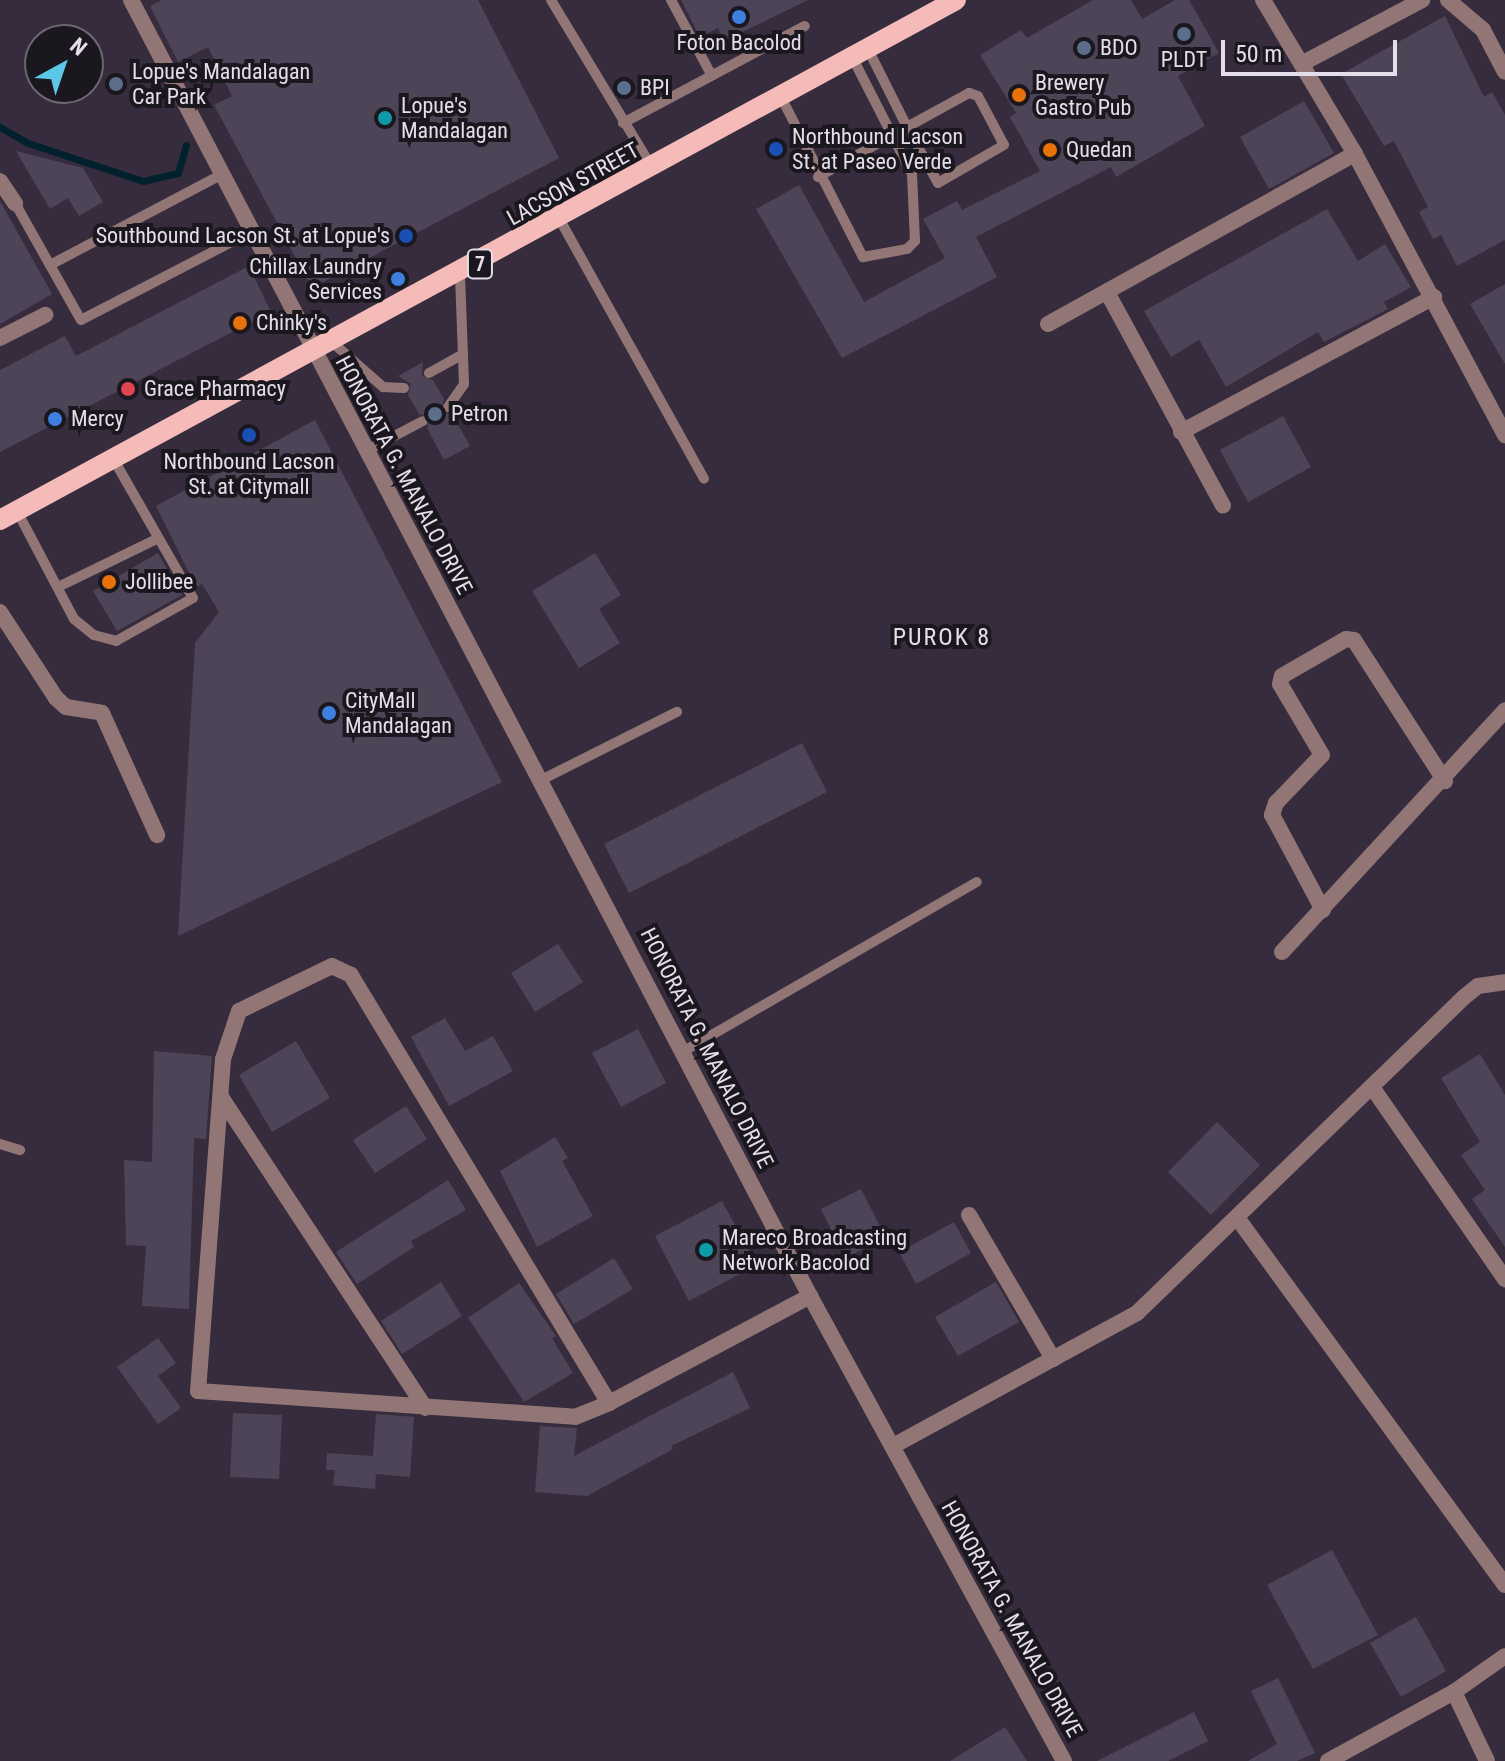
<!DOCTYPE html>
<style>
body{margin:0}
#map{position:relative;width:1505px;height:1761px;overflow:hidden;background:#362c3e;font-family:"Roboto Condensed",sans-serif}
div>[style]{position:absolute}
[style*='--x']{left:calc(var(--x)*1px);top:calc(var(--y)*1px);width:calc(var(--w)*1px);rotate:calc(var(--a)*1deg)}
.stream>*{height:7px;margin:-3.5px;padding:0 3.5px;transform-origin:3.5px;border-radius:3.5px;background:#00212d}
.building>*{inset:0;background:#4e4457}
.service>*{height:10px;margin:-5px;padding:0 5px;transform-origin:5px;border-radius:5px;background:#927675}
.pedestrian>*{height:16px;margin:-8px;padding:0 8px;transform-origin:8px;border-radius:8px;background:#927675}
.minor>*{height:16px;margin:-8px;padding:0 8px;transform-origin:8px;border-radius:8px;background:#927675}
.tertiary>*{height:16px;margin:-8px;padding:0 8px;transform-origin:8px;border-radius:8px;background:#927675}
.primary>*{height:20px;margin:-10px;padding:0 10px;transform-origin:10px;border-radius:10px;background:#f4bbb8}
.dots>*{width:22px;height:22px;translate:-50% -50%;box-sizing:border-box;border:4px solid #1b171f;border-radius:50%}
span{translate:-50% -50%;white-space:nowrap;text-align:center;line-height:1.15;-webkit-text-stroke:8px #1b171f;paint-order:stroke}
.shield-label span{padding:2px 6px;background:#1b171f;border:2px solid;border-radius:6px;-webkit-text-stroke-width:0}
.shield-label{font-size:20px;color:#e4deea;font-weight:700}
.poi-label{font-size:22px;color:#e4deea}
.left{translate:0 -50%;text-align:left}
.right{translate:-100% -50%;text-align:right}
.street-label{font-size:22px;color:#e4deea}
.neighbourhood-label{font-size:24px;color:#e4deea;letter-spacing:2px}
.north{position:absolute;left:24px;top:24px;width:80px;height:80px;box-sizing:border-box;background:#1b171f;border:2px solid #6b6770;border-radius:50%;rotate:40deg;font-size:22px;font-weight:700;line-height:32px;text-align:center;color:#e4deea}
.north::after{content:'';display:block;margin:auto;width:28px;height:36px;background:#5dc7e8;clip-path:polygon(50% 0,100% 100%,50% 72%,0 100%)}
.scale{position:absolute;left:1221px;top:40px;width:176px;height:36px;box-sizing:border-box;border:4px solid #e4deea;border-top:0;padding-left:10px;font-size:24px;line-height:28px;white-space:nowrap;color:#e4deea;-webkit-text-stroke:6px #1b171f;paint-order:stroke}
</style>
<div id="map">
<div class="stream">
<div style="--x:0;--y:127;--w:32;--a:30"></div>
<div style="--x:28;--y:143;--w:121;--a:18.3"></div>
<div style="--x:143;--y:181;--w:36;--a:-13"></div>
<div style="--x:178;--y:173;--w:29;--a:-74"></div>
</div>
<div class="building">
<div style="clip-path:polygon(162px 0,478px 0,559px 158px,312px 288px,214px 105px,232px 96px,208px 47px,178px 62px,150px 6px)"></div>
<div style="clip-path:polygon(681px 0,808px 0,724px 41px,718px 28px,700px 37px)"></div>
<div style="clip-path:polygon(1093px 0,1131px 0,1142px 19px,1175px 0,1189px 0,1219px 53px,1178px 76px,1205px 126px,1116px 177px,1111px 167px,976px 237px,997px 277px,842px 358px,756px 209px,799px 185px,864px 302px,945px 258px,923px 219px,957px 201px,962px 210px,1040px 171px,1010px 117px,1016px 113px,980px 55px,1021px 30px,1027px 38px)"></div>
<div style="clip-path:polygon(1445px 16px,1484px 97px,1492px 92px,1505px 115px,1505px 240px,1457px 266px,1441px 235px,1433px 239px,1419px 212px,1428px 207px,1394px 141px,1384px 146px,1341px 74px)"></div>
<div style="clip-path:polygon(1304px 101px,1334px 153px,1269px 189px,1240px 137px)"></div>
<div style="clip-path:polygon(16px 151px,83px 168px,103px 202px,79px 216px,68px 198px,50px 209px)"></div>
<div style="clip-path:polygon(0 201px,52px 294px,0 324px)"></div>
<div style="clip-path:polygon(1327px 209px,1358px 261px,1385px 244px,1411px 287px,1384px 302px,1388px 309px,1324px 342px,1318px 332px,1226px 387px,1199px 340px,1171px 357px,1144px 311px)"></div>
<div style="clip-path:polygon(249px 266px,271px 312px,0 452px,0 370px,65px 336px,76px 356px)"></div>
<div style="clip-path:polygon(1505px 284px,1505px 364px,1470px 304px)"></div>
<div style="clip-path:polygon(423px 362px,422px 376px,433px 380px,444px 399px,441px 411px,452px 414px,470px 446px,444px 460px,427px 428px,430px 417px,419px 414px,408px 395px,411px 384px,398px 376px)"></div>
<div style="clip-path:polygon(1283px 416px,1311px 467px,1248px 502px,1220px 450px)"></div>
<div style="clip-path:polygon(315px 420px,502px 782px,178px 936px,195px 643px,219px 612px,202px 584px,196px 587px,156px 506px)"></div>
<div style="clip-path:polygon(158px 553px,182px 595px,117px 631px,93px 591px)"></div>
<div style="clip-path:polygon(595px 553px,621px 595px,599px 609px,620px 643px,579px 668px,532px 591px)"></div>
<div style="clip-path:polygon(802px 743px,827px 792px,629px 893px,604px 844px)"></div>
<div style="clip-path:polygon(558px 944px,583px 982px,535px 1012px,511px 973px)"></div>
<div style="clip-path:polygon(445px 1018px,465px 1051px,493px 1036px,513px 1071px,449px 1106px,411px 1037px)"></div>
<div style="clip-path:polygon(638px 1029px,666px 1083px,621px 1107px,592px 1053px)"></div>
<div style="clip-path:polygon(296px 1041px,330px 1098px,272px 1132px,239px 1075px)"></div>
<div style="clip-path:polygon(154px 1051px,212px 1056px,206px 1139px,194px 1138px,189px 1309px,142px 1306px,146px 1246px,126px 1245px,124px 1160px,152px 1162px)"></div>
<div style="clip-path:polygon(1480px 1054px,1505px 1095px,1505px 1247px,1472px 1199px,1485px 1190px,1461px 1155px,1480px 1142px,1441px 1078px)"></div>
<div style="clip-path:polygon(406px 1106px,427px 1139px,375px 1173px,353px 1140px)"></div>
<div style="clip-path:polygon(1217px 1122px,1260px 1165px,1211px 1215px,1168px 1172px)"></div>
<div style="clip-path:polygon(555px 1137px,568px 1158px,562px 1161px,593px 1216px,537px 1247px,500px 1171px)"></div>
<div style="clip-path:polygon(448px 1180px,466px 1210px,411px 1241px,414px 1247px,357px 1284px,336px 1252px)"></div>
<div style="clip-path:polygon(861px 1189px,886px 1238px,845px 1258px,821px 1209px)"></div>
<div style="clip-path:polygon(722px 1201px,757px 1265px,689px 1301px,655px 1236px)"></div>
<div style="clip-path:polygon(954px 1222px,971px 1253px,916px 1284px,899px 1252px)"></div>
<div style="clip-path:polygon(614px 1258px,633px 1289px,574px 1324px,556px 1294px)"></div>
<div style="clip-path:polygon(441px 1282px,462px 1316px,402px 1354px,381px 1321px)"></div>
<div style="clip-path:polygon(996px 1282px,1019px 1322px,958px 1356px,935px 1317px)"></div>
<div style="clip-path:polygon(519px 1283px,556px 1336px,552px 1338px,573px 1373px,524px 1402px,468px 1318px)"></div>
<div style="clip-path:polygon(158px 1338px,176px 1363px,158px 1376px,181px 1408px,158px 1424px,117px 1367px)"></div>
<div style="clip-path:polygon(733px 1372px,750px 1408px,671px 1446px,673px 1449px,587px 1496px,535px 1492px,540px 1426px,577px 1428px,574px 1456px)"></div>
<div style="clip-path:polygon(233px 1413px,282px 1415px,279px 1479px,230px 1477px)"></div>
<div style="clip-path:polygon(376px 1414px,414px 1417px,410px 1477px,376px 1474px,375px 1489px,333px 1485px,335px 1470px,326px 1470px,327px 1453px,373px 1456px)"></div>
<div style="clip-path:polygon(1332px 1550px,1378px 1635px,1313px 1669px,1267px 1585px)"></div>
<div style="clip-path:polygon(1416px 1617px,1446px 1671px,1401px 1697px,1370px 1643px)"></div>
<div style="clip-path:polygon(1278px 1678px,1315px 1753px,1297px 1761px,1248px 1761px,1277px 1744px,1251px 1691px)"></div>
<div style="clip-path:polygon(1194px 1712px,1208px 1741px,1168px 1761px,1097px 1761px)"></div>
<div style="clip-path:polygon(1005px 1727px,1027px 1761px,950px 1761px)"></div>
</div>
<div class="service">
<div style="--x:551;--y:0;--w:194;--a:58.9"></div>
<div style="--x:671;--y:0;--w:86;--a:61.7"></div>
<div style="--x:781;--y:97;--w:180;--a:62.9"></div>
<div style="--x:863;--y:257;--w:45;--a:-10.3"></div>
<div style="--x:907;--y:249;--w:11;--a:-45"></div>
<div style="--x:915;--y:241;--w:67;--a:-92.6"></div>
<div style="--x:912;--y:174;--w:131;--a:-117.1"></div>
<div style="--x:623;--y:123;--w:206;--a:-28.1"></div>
<div style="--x:818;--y:177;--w:84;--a:-29.3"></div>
<div style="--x:891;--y:136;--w:18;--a:-29"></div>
<div style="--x:907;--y:127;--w:71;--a:-28.7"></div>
<div style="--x:969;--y:93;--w:9;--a:18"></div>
<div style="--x:978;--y:96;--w:55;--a:62"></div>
<div style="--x:1004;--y:145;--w:76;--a:150.1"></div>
<div style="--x:938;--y:183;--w:64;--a:-119"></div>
<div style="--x:907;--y:127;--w:87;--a:-116.6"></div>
<div style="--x:15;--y:203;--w:134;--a:60.6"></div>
<div style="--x:81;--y:320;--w:191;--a:-27.4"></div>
<div style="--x:560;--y:220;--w:296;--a:60.9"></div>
<div style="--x:50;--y:265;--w:193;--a:-27.8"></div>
<div style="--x:333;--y:343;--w:67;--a:41.3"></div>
<div style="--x:383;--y:387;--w:21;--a:3"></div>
<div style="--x:429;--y:373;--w:39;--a:-29"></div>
<div style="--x:448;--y:407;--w:28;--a:-55"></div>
<div style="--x:464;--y:384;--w:110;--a:-92.1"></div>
<div style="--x:366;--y:451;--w:64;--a:-27.8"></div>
<div style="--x:17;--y:511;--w:122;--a:62.2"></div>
<div style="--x:74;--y:619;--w:26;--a:39"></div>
<div style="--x:94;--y:635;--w:23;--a:15"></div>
<div style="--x:116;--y:641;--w:88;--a:-29.2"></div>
<div style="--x:193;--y:598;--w:157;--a:-119.8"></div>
<div style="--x:58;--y:587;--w:108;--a:-25.9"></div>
<div style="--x:543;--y:779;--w:150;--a:-26.6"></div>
<div style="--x:684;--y:1051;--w:338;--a:-30"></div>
<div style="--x:0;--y:1144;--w:21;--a:17"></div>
</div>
<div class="pedestrian">
<div style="--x:0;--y:181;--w:27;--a:56"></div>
<div style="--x:0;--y:338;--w:51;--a:-27.1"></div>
</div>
<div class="minor">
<div style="--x:1263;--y:0;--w:179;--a:59.1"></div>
<div style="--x:1355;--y:154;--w:319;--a:61.9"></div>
<div style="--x:1448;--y:0;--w:46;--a:40.6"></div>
<div style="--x:1483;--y:30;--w:47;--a:62.4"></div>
<div style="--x:1303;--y:63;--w:135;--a:-27.9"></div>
<div style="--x:1107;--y:292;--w:243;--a:61.5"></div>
<div style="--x:1048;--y:324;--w:351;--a:-29"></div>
<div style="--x:1181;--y:432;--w:287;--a:-28.1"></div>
<div style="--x:0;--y:612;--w:103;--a:56.9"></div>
<div style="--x:56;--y:698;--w:13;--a:42"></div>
<div style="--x:66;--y:707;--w:36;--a:9"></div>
<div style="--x:102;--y:713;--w:134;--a:65.7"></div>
<div style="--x:1323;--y:910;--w:108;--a:-118.2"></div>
<div style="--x:1272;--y:815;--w:13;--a:-72"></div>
<div style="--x:1276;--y:803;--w:66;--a:-46.2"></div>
<div style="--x:1322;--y:755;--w:82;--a:-120.6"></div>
<div style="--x:1280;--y:684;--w:8;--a:-76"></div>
<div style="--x:1282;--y:676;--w:74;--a:-30"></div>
<div style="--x:1346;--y:639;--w:8;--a:7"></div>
<div style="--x:1354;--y:640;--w:168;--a:57.2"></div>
<div style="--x:1282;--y:952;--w:329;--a:-47.3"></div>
<div style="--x:1372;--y:1087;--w:234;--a:55.3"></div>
<div style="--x:221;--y:1097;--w:372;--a:56.7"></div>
<div style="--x:969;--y:1215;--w:167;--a:59.7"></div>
<div style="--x:1238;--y:1219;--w:453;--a:53.9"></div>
<div style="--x:609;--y:1403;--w:500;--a:-121.1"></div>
<div style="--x:351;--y:975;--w:21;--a:-155"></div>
<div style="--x:332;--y:966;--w:103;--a:154.2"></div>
<div style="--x:239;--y:1011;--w:51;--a:108.4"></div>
<div style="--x:223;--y:1059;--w:333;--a:94.3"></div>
<div style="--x:198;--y:1391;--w:378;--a:3.9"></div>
<div style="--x:575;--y:1417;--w:37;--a:-22"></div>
<div style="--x:609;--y:1403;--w:228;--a:-28"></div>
<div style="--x:893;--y:1446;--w:278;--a:-28.6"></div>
<div style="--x:1137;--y:1313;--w:453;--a:-44"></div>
<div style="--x:1463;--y:998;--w:19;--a:-39"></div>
<div style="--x:1478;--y:986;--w:27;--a:-8"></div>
<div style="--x:1454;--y:1692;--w:76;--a:64.4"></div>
<div style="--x:1328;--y:1761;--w:144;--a:-28.7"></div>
<div style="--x:1454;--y:1692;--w:62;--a:-35.2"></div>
</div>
<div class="tertiary">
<div style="--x:131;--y:0;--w:1463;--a:62.35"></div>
<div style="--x:810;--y:1296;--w:530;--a:61.36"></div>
</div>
<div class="primary">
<div style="--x:0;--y:520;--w:1088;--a:-28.54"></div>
</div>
<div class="dots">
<div style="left:739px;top:17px;background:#3f7fe0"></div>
<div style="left:1184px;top:34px;background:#5c6f8a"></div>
<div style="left:1084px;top:48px;background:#5c6f8a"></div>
<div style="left:116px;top:84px;background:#5c6f8a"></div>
<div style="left:624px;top:88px;background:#5c6f8a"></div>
<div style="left:1019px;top:95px;background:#e8710a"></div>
<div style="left:385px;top:118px;background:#0f9aa8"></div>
<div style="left:776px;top:149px;background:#1a4fb4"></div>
<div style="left:1050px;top:150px;background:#e8710a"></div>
<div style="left:406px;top:236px;background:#1a4fb4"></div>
<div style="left:398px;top:279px;background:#3f7fe0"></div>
<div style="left:240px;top:323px;background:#e8710a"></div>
<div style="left:128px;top:389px;background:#e0444e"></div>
<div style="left:435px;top:414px;background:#5c6f8a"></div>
<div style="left:55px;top:419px;background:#3f7fe0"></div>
<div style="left:249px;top:435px;background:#1a4fb4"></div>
<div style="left:109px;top:582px;background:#e8710a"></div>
<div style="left:329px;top:713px;background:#3f7fe0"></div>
<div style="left:706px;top:1250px;background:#0f9aa8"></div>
</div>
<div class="shield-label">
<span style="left:480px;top:264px">7</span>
</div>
<div class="poi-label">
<span style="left:739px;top:43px">Foton Bacolod</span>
<span class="left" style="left:1100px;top:48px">BDO</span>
<span style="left:1184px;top:60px">PLDT</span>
<span class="left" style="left:132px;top:84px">Lopue's Mandalagan<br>Car Park</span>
<span class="left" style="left:1035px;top:95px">Brewery<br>Gastro Pub</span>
<span class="left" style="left:640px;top:88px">BPI</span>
<span class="left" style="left:401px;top:118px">Lopue's<br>Mandalagan</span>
<span class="left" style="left:792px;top:149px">Northbound Lacson<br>St. at Paseo Verde</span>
<span class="left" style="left:1066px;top:150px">Quedan</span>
<span class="right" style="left:390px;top:236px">Southbound Lacson St. at Lopue's</span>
<span class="right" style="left:382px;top:279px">Chillax Laundry<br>Services</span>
<span class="left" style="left:256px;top:323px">Chinky's</span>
<span class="left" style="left:144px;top:389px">Grace Pharmacy</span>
<span class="left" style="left:451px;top:414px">Petron</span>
<span class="left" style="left:71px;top:419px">Mercy</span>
<span style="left:249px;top:474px">Northbound Lacson<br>St. at Citymall</span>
<span class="left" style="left:125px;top:582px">Jollibee</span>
<span class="left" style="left:345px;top:713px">CityMall<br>Mandalagan</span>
<span class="left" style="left:722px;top:1250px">Mareco Broadcasting<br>Network Bacolod</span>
</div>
<div class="street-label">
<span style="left:573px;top:184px;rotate:-29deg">LACSON STREET</span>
<span style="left:404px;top:475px;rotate:62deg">HONORATA G. MANALO DRIVE</span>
<span style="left:707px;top:1048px;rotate:63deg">HONORATA G. MANALO DRIVE</span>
<span style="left:1012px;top:1619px;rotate:61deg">HONORATA G. MANALO DRIVE</span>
</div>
<div class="neighbourhood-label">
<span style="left:942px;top:638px">PUROK 8</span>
</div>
<div class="north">N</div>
<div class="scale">50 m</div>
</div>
